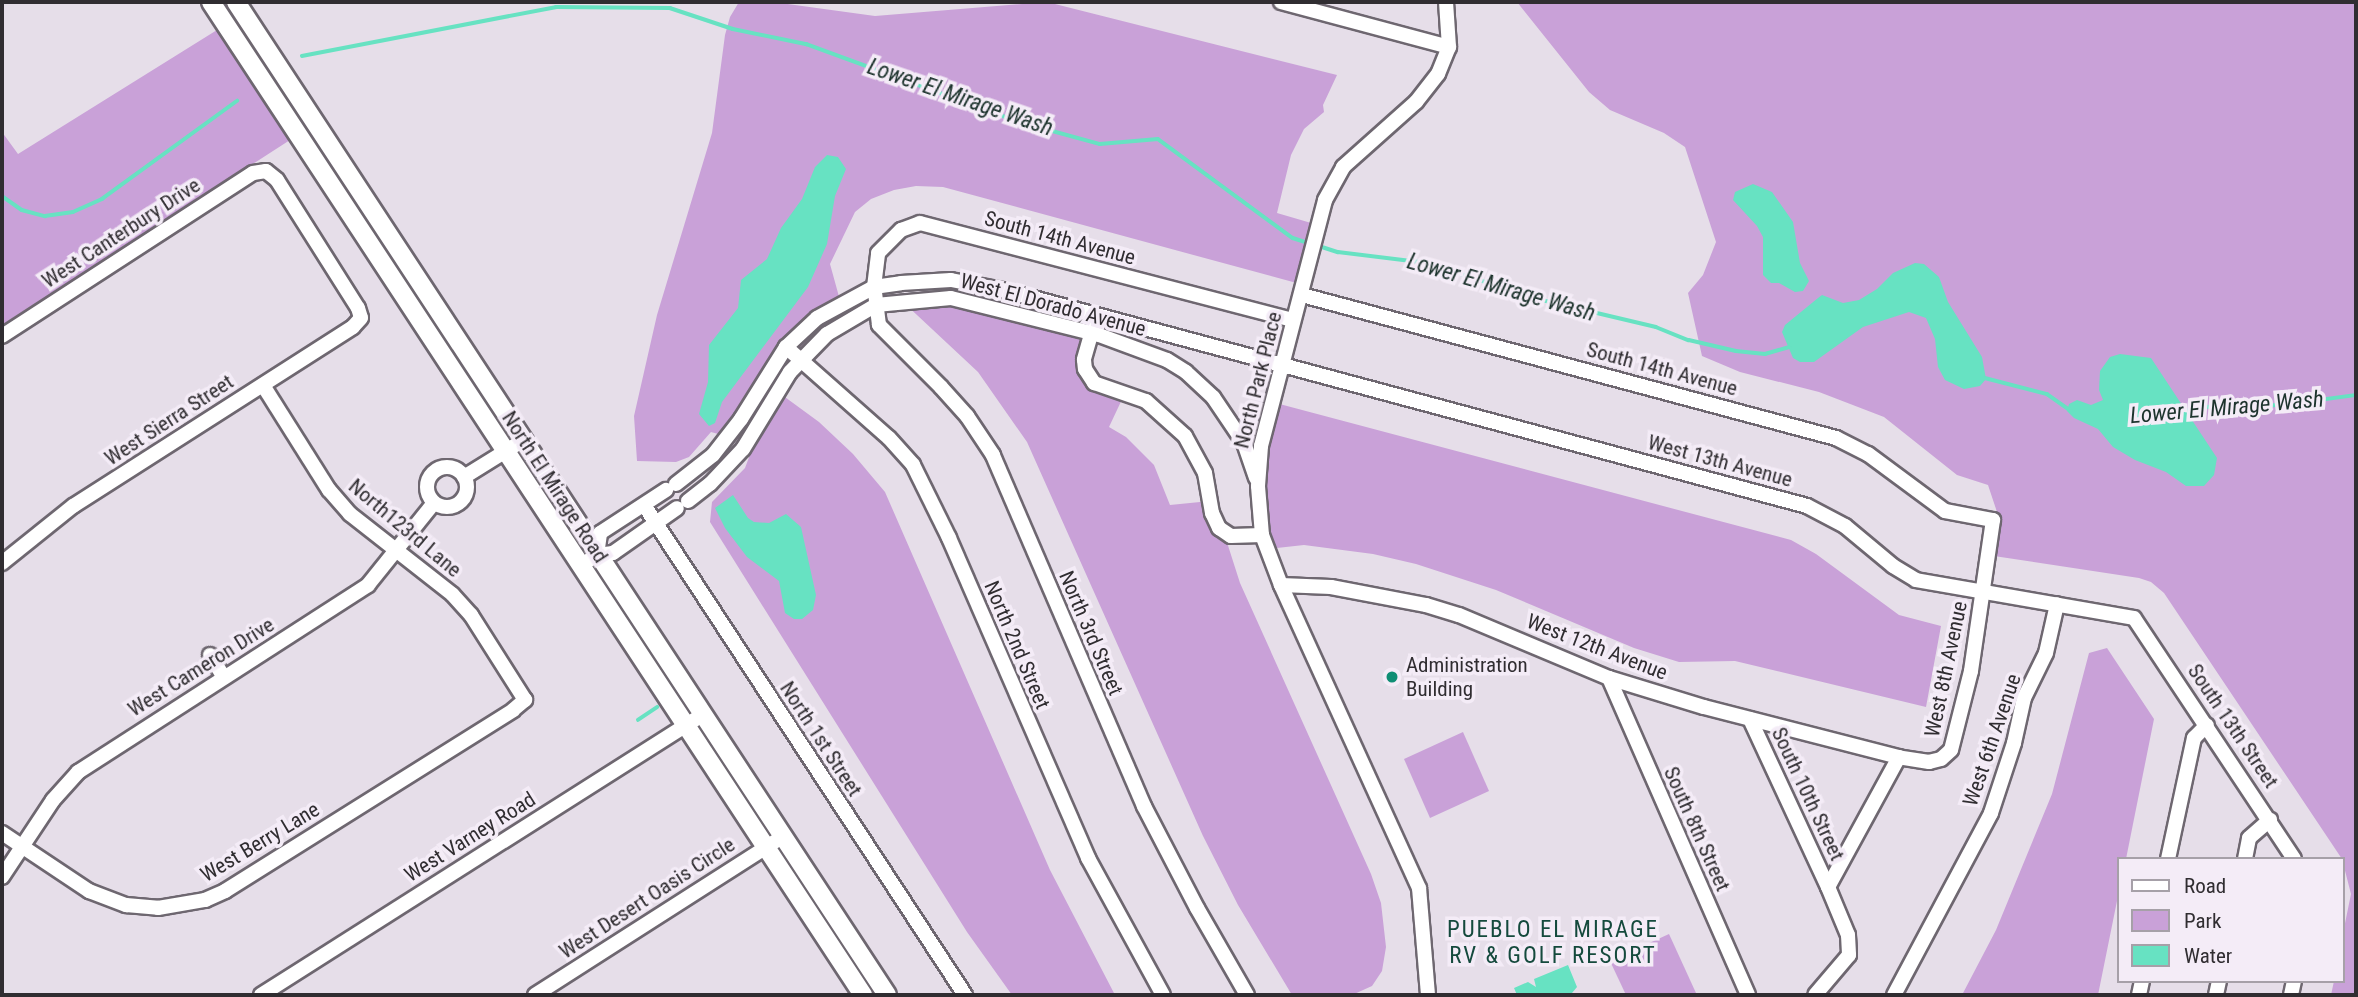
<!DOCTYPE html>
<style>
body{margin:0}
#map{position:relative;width:2358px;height:997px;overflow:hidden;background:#e6dee9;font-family:"Roboto Condensed",sans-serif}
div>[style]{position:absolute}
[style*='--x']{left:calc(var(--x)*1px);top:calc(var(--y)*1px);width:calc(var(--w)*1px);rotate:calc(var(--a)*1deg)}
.green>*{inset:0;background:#c9a1d8}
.water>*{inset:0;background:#67e2c2}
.stream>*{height:3.5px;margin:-1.75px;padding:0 1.75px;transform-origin:1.75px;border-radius:1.75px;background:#67e2c2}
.roads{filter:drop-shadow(2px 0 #6e6770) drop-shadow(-2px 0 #6e6770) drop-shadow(0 2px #6e6770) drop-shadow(0 -2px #6e6770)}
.minor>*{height:14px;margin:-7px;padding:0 7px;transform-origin:7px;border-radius:7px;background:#fff}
.minor>.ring{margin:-7px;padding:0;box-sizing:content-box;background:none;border:14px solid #fff;border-radius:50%}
.major>*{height:18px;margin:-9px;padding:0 9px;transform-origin:9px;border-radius:9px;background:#fff}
.dots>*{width:19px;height:19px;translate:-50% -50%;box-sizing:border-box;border:4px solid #f4ecf7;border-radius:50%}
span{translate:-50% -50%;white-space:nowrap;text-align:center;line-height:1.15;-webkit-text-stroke:7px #f4ecf7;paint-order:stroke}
.street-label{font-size:21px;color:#302d31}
.poi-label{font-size:21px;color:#302d31}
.left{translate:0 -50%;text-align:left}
.water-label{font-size:23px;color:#1d332d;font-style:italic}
.neighbourhood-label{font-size:23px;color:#154a3d;letter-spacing:2px}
.frame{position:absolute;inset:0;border:4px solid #302d31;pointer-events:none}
.legend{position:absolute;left:2117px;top:857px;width:228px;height:126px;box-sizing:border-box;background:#f4ecf7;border:2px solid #a6a0a8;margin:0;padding:9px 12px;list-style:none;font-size:21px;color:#302d31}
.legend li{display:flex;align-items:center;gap:14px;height:35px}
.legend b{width:35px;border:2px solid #a6a0a8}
</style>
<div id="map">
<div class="green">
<div style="clip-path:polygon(739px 2px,773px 2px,875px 16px,1047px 2px,1337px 75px,1323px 105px,1324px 112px,1304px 129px,1291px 155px,1277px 213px,1318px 225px,1304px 285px,943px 187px,916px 186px,894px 190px,871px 199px,855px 212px,830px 264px,846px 322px,778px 392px,819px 422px,853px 454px,885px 492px,1050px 870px,1115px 995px,1012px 995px,967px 932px,710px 522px,712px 502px,745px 468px,754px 444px,711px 432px,689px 457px,676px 462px,637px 461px,634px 416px,657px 315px,712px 133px,725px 35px,730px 17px)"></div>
<div style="clip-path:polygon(1517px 2px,2356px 2px,2356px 995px,2331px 995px,2334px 981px,2342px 981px,2342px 938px,2351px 894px,2342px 859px,2164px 593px,2151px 582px,2139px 578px,1994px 556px,2001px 524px,1988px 485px,1957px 475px,1884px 417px,1819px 392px,1740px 372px,1702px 356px,1688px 293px,1703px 275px,1716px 242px,1685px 147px,1664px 133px,1610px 110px,1589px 92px)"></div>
<div style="clip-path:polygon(217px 30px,290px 140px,2px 325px,2px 132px,18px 154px)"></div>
<div style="clip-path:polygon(951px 298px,1092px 333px,1085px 369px,1125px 393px,1109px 427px,1126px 437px,1154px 465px,1170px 505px,1210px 501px,1224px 533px,1240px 583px,1371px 874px,1381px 903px,1386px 947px,1382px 971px,1372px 986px,1352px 995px,1292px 995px,1238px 905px,1203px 836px,1027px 442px,978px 372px,902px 301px)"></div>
<div style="clip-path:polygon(1272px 402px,1791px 540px,1816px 554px,1899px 615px,1941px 626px,1926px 707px,1735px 661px,1679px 662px,1634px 648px,1496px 590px,1416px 564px,1373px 554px,1304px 545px,1267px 549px,1258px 486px)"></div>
<div style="clip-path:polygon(2107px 648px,2154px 719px,2126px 859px,2118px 859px,2118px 896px,2098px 995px,1962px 995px,1996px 930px,2052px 794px,2089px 653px)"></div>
<div style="clip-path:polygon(1463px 732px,1489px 791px,1430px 818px,1404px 759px)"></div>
<div style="clip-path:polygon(1669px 934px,1696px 993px,1626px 995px,1610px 961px)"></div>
</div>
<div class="water">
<div style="clip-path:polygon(827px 155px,838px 157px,846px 169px,835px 196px,827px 244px,808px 287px,722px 402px,715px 423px,709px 426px,699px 414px,708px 382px,709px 345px,738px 308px,741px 280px,767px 259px,781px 228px,802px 199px,815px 167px)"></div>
<div style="clip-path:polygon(1753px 184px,1772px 192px,1793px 222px,1800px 263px,1809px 281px,1803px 291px,1795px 292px,1779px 283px,1771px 283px,1763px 275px,1763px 237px,1757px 226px,1733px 200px,1735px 192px)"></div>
<div style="clip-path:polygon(1915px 263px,1924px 264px,1939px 277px,1948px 302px,1982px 357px,1986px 379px,1980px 386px,1964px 389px,1945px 380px,1938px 367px,1935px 339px,1926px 318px,1909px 312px,1863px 327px,1814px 362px,1800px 362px,1793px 358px,1782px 332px,1785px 325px,1818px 298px,1822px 295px,1843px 303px,1859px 300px,1877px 289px,1893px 273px)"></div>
<div style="clip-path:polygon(2120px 354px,2151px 358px,2217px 458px,2214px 475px,2204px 486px,2186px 486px,2166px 472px,2135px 460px,2113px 447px,2098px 429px,2074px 418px,2067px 411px,2069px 404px,2077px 400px,2091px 405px,2103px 400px,2099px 390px,2100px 371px,2110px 357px)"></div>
<div style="clip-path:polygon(733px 495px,748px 518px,754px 522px,769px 523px,786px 514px,801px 527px,816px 595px,813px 610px,802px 619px,794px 619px,785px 613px,779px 581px,747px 557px,725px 528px,715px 508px)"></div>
<div style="clip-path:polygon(1568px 965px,1577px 987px,1572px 993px,1517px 995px,1514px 988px,1528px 982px,1536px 987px,1534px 979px)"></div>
</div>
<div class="stream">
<div style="--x:302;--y:56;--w:259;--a:-10.9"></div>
<div style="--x:556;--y:7;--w:114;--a:0.5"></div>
<div style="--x:670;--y:8;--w:66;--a:18.4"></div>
<div style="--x:733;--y:29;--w:75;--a:11.6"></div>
<div style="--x:806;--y:44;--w:224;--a:20.1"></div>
<div style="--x:1016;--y:121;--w:87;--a:15.3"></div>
<div style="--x:1100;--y:144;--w:58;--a:-4.9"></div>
<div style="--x:1158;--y:139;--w:167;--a:36.3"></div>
<div style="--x:1293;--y:238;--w:16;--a:18"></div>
<div style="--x:2;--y:196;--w:24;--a:35"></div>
<div style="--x:22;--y:210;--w:24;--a:15"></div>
<div style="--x:45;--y:216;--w:28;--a:-8"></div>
<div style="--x:73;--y:212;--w:32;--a:-24"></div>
<div style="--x:102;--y:199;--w:167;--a:-36"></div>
<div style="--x:1316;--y:245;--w:23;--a:18"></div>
<div style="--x:1338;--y:252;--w:90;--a:7"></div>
<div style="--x:1427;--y:263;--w:117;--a:18"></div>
<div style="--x:1538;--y:299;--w:121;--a:13.3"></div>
<div style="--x:1656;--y:327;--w:35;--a:22"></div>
<div style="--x:1689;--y:340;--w:48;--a:13.2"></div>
<div style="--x:1736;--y:351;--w:29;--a:6"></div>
<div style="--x:1765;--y:354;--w:25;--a:-16"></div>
<div style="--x:1985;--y:378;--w:64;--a:14.5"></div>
<div style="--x:2047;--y:394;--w:29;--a:35"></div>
<div style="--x:2182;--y:412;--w:21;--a:-14"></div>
<div style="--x:2202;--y:407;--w:80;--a:-1.4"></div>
<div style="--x:2282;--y:405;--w:75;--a:-7.7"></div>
<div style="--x:638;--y:720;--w:23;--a:-34"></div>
</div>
<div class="roads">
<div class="minor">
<div style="--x:1281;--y:2;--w:174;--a:15"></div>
<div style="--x:1302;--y:295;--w:553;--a:14.99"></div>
<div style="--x:1836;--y:438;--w:36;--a:27"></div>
<div style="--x:1868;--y:454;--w:96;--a:36.5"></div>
<div style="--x:1945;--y:511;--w:49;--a:10.6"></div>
<div style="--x:1993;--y:520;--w:153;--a:98.3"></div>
<div style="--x:1971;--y:671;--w:81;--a:104.2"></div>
<div style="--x:1951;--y:750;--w:13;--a:138"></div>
<div style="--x:1941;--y:759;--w:12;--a:166"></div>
<div style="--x:1929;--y:762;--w:30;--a:-171"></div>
<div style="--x:1899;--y:757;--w:148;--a:118.6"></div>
<div style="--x:1828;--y:887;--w:52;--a:67.4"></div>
<div style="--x:1848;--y:935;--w:20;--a:87"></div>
<div style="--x:1849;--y:955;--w:52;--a:130.4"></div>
<div style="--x:1094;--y:324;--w:37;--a:106"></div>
<div style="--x:1084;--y:360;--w:9;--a:84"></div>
<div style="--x:1085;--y:369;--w:17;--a:57"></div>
<div style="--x:1094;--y:383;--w:55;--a:19.1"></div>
<div style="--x:1146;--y:401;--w:52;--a:41.9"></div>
<div style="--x:1185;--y:436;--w:42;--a:61.6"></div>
<div style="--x:1205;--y:473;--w:41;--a:80.1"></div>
<div style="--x:1212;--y:513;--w:17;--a:65"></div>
<div style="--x:1219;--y:528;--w:14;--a:34"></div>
<div style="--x:1231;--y:536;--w:31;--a:-2"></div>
<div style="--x:2;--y:336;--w:299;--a:-33"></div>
<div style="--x:253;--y:173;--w:13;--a:-9"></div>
<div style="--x:266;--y:171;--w:14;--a:39"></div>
<div style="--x:277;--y:180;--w:151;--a:57.7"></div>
<div style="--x:358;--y:308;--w:10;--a:73"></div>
<div style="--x:361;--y:318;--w:12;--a:132"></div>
<div style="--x:353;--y:327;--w:332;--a:147.4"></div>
<div style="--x:73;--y:506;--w:91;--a:141.2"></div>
<div style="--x:786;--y:347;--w:137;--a:41.5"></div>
<div style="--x:889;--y:438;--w:36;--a:48"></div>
<div style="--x:913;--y:465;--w:81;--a:63.7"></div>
<div style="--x:949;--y:538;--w:349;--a:66.5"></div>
<div style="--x:1088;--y:858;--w:156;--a:61.3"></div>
<div class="ring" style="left:427px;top:467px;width:26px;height:26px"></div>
<div style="--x:464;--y:477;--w:68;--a:-31.8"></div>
<div style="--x:676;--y:484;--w:47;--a:-38.1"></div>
<div style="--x:713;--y:455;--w:46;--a:-52.1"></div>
<div style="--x:741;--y:419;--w:85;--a:-58"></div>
<div style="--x:786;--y:347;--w:42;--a:-43.1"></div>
<div style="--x:817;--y:318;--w:65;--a:-28.5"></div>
<div style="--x:874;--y:287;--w:27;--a:-8"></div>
<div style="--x:901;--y:283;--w:50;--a:-3.4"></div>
<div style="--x:951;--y:280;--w:57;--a:11.1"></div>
<div style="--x:1007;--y:291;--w:828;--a:15.04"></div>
<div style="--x:1807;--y:506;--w:43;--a:27.8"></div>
<div style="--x:1845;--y:526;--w:62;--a:39.8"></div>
<div style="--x:1893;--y:566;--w:27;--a:31"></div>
<div style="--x:1916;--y:580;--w:221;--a:9.9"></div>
<div style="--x:2134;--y:618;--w:289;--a:56.4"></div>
<div style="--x:688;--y:501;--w:28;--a:-38"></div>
<div style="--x:710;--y:484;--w:48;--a:-46.7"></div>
<div style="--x:743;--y:449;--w:90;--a:-58.6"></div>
<div style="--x:790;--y:372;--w:53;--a:-45.8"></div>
<div style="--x:827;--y:334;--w:57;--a:-30.6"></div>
<div style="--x:876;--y:305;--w:75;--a:-5.3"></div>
<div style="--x:951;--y:298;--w:153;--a:14"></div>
<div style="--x:1099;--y:335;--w:72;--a:20.2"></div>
<div style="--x:1167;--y:360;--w:22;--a:32"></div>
<div style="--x:1186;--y:372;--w:37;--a:43"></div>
<div style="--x:1213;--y:397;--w:55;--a:56"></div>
<div style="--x:1244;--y:443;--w:37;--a:71"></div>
<div style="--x:644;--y:505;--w:586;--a:56.77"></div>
<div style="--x:597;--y:555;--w:22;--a:-82"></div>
<div style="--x:600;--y:533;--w:79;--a:-33.1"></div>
<div style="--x:580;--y:566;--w:20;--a:-33"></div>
<div style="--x:597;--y:555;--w:16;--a:-7"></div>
<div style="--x:613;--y:553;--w:78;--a:-35.1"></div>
<div style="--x:1281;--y:585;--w:50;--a:2.3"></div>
<div style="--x:1331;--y:587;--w:97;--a:10.7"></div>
<div style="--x:1426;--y:605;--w:34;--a:17"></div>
<div style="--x:1459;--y:615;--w:163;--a:22.8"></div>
<div style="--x:1609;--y:678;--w:99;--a:17"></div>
<div style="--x:1704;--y:707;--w:201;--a:14.4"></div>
<div style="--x:210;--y:655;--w:26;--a:58"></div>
<div style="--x:1609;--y:678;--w:346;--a:66.3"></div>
<div style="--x:1750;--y:719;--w:185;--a:65.1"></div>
<div style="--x:2;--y:833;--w:105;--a:33.7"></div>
<div style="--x:89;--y:891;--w:40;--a:21"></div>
<div style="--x:126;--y:905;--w:32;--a:5"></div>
<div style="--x:158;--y:908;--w:48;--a:-9.7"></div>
<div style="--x:205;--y:900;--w:22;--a:-24"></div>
<div style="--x:225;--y:891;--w:340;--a:-32.1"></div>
<div style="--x:513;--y:710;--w:16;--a:-40"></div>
<div style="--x:525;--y:700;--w:101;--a:-122.4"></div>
<div style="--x:471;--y:615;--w:28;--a:-132"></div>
<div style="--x:452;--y:594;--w:130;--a:-141.9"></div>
<div style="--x:350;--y:514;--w:32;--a:-131"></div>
<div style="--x:329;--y:490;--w:124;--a:-122.2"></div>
<div style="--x:2168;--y:859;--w:124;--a:-77.9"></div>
<div style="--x:2194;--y:738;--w:18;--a:-45"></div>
<div style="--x:2245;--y:859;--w:21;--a:-79"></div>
<div style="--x:2249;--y:838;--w:28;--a:-41"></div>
<div style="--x:2;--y:877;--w:92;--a:-56.5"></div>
<div style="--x:53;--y:800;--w:38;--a:-48"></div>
<div style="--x:78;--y:772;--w:345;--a:-32.8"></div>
<div style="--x:368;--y:585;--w:105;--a:-51.2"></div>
<div style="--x:261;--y:995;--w:522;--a:-32.41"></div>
<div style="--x:535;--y:995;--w:293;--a:-32.6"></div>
<div style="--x:1247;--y:995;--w:100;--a:-119.9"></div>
<div style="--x:1197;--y:908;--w:115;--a:-117.5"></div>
<div style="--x:1144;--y:806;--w:382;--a:-113.3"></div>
<div style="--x:993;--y:455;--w:47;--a:-123.7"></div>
<div style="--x:967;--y:416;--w:39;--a:-132"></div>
<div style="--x:941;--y:387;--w:88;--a:-135"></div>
<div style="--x:879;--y:325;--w:38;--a:-97"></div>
<div style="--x:874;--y:287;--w:34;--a:-83"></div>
<div style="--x:878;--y:253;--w:33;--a:-45"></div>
<div style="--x:901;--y:230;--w:20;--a:-20"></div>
<div style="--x:920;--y:223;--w:385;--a:14.6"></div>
<div style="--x:1428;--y:995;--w:107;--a:-94.8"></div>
<div style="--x:1419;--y:888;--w:333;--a:-114.5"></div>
<div style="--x:1281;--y:585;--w:53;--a:-110.8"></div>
<div style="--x:1262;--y:535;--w:49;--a:-94.7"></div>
<div style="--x:1258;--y:486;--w:40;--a:-85.7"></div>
<div style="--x:1261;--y:446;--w:254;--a:-75.4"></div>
<div style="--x:1325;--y:200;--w:38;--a:-61"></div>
<div style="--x:1343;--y:167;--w:98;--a:-41.7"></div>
<div style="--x:1416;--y:102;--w:36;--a:-52"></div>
<div style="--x:1438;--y:74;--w:29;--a:-68"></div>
<div style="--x:1449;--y:47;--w:45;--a:-93.8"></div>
<div style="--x:1894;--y:995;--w:206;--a:-61.9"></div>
<div style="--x:1991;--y:813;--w:74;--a:-71.8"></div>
<div style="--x:2014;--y:743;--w:46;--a:-77.5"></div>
<div style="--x:2024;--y:698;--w:50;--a:-63.9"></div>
<div style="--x:2046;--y:653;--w:50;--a:-77.3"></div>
<div style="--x:2139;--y:995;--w:14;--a:-78"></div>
<div style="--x:2216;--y:995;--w:14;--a:-78"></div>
<div style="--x:2291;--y:995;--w:14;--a:-78"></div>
</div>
<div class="major">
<div style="--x:211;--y:2;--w:1188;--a:56.71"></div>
<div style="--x:236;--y:2;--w:1187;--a:56.75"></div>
</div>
</div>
<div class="dots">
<div style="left:1392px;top:677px;background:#0f8e74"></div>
</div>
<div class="street-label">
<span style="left:121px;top:233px;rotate:-33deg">West Canterbury Drive</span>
<span style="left:1060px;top:238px;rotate:15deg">South 14th Avenue</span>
<span style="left:1053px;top:305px;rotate:15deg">West El Dorado Avenue</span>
<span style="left:1662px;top:369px;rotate:15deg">South 14th Avenue</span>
<span style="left:1258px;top:380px;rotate:-76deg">North Park Place</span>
<span style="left:169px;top:420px;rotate:-33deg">West Sierra Street</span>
<span style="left:1720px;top:461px;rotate:15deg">West 13th Avenue</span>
<span style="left:555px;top:487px;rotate:57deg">North El Mirage Road</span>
<span style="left:405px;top:528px;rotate:40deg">North123rd Lane</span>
<span style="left:1091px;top:633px;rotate:67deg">North 3rd Street</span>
<span style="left:1017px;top:645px;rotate:67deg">North 2nd Street</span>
<span style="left:1597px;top:647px;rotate:21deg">West 12th Avenue</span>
<span style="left:201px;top:667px;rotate:-32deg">West Cameron Drive</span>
<span style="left:1946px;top:669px;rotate:-78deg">West 8th Avenue</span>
<span style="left:2233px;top:726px;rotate:56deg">South 13th Street</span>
<span style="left:821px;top:739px;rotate:57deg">North 1st Street</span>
<span style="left:1992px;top:740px;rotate:-71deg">West 6th Avenue</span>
<span style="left:1808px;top:794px;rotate:65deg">South 10th Street</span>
<span style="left:1697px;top:829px;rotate:66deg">South 8th Street</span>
<span style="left:470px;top:837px;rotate:-32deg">West Varney Road</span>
<span style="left:260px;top:842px;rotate:-31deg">West Berry Lane</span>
<span style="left:647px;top:898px;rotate:-33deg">West Desert Oasis Circle</span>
</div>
<div class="poi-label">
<span class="left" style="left:1406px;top:677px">Administration<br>Building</span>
</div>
<div class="water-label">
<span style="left:960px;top:98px;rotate:19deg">Lower El Mirage Wash</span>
<span style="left:1501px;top:288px;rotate:16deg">Lower El Mirage Wash</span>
<span style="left:2227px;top:408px;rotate:-5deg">Lower El Mirage Wash</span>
</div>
<div class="neighbourhood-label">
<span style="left:1553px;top:943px">PUEBLO EL MIRAGE<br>RV &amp; GOLF RESORT</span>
</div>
<div class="frame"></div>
<ul class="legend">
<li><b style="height:9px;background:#fff"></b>Road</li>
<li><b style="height:19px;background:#c9a1d8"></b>Park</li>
<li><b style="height:19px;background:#67e2c2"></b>Water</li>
</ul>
</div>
